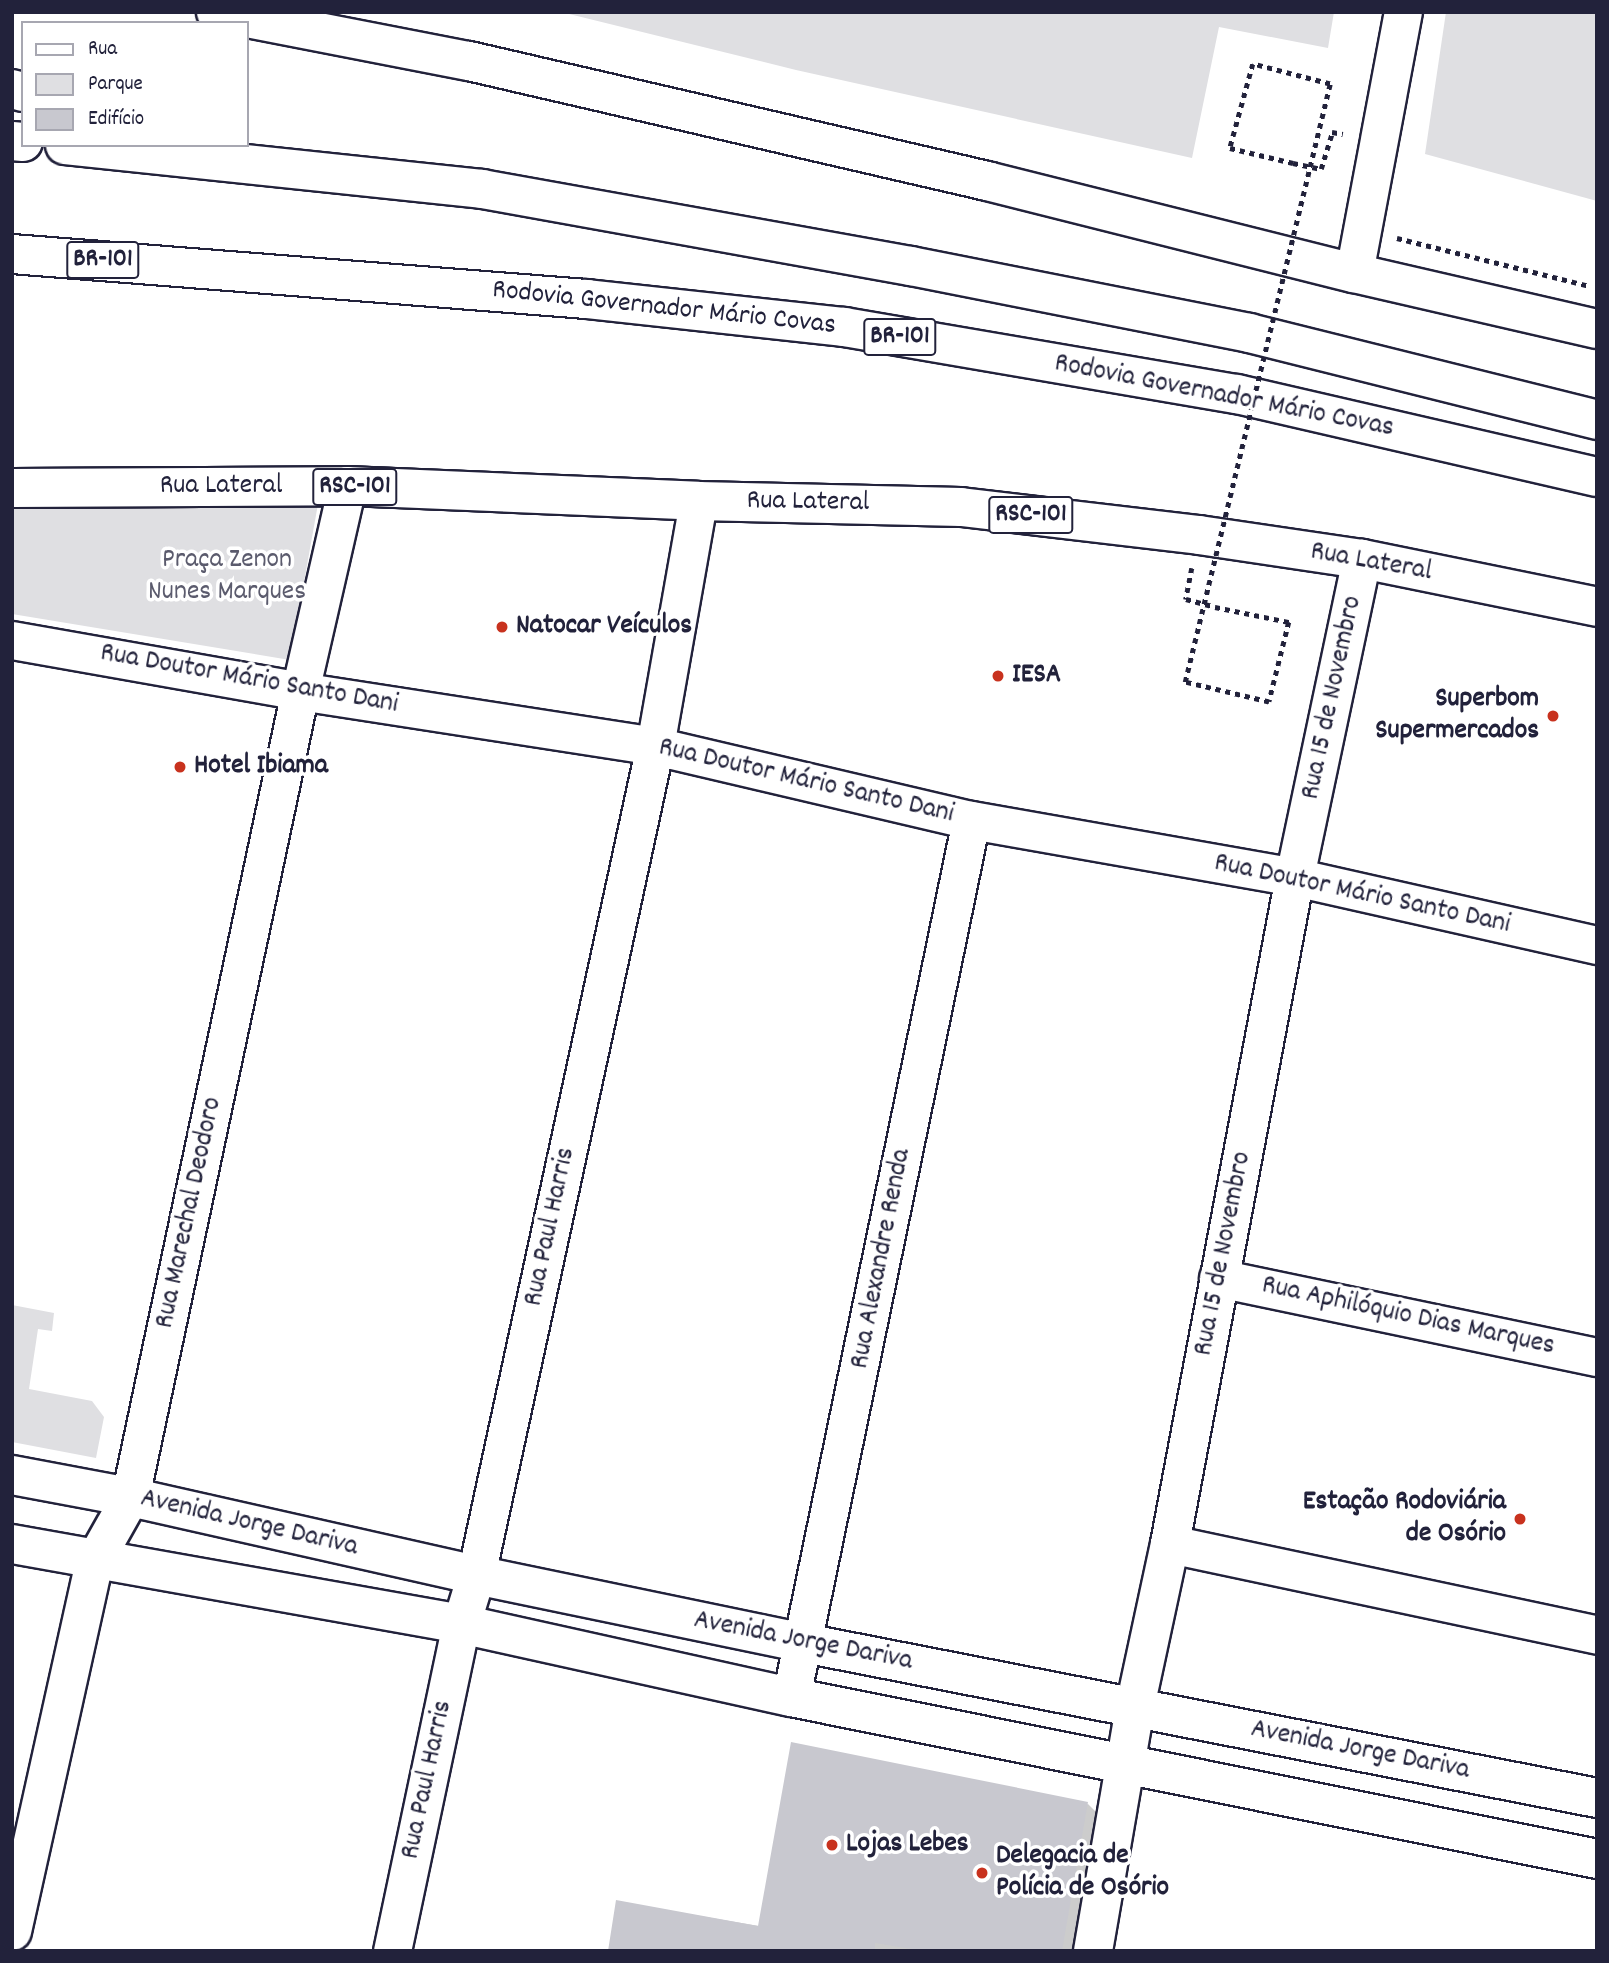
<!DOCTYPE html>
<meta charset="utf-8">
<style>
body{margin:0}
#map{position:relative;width:1609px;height:1963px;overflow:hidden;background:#fff;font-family:Dekko,sans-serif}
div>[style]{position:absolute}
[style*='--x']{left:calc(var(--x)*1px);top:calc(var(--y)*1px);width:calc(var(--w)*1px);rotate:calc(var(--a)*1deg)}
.green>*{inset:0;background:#dfdfe2}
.shadow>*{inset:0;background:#0003}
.building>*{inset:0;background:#c8c8cf}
.path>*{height:4.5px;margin-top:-2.25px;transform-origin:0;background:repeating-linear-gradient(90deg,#22223b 0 5px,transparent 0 10px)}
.roads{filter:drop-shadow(2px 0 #22223b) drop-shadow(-2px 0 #22223b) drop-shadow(0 2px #22223b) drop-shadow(0 -2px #22223b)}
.street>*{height:37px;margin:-18.5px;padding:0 18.5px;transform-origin:18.5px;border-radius:18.5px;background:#fff}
.secondary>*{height:38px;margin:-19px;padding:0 19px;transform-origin:19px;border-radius:19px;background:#fff}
.primary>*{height:38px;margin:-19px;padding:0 19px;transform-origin:19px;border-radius:19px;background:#fff}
.highway>*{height:38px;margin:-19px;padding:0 19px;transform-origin:19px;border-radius:19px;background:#fff}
.path-bridge>*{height:4.5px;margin-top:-2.25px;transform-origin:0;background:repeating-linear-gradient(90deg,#22223b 0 5px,transparent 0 10px)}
.dots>*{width:19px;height:19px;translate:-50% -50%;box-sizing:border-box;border:4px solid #fff;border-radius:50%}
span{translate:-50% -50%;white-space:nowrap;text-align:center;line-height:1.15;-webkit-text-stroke:7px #fff;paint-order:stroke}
.shield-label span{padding:2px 5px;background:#fff;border:2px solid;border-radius:5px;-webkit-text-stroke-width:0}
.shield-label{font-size:26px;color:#22223b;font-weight:700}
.street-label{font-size:28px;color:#22223b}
.park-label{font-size:28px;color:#5b5b6d}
.poi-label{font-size:28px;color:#22223b;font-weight:700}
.left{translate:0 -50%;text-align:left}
.right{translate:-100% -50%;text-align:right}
.frame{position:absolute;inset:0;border:14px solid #22223b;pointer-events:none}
.legend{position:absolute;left:21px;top:21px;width:228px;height:126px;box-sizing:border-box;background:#fff;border:2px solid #a7a7b1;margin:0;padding:9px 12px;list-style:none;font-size:21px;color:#22223b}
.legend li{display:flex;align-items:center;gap:14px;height:35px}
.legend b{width:35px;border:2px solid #a7a7b1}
</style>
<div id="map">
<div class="green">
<div style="clip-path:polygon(561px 12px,1334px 12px,1328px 48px,1219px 27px,1192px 158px,796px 70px)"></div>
<div style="clip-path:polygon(1446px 12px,1597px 12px,1597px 201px,1425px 154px)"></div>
<div style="clip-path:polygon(318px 504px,290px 660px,12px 614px,12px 508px)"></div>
<div style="clip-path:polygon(12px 1305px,54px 1313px,52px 1331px,38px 1329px,29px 1389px,92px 1401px,104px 1417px,96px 1458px,12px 1442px)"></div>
</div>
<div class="shadow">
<div style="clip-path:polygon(1088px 1804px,1105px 1821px,1082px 1951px,609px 1951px,617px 1902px,759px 1926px)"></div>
</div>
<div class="building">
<div style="clip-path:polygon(791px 1742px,1088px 1802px,1062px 1951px,924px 1951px,875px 1943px,875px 1951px,608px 1951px,616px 1900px,758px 1926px)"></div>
</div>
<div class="path">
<div style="--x:1293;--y:163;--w:29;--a:12"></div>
<div style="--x:1321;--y:169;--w:39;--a:-73"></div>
<div style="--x:1332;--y:132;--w:11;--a:10"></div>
<div style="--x:1397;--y:238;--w:198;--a:14"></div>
<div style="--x:1192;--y:568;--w:32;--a:101"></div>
<div style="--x:1186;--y:599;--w:30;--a:15"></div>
</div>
<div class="roads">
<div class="street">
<div style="--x:1354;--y:273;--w:266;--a:-79.4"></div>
<div style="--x:12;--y:640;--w:292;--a:10"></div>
<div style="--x:300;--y:691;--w:359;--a:8.8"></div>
<div style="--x:655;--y:746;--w:325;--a:13.2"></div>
<div style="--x:971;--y:820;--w:329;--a:10"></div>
<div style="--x:1295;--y:877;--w:310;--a:12.7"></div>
<div style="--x:1218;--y:1278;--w:387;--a:11.8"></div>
<div style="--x:1170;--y:1544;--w:437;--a:12"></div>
<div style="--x:791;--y:1697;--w:895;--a:-78.4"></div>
<div style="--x:12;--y:1931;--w:379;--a:-77.5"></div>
<div style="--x:94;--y:1561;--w:73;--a:-60.6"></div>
<div style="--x:130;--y:1497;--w:824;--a:-78.09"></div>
<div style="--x:300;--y:691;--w:210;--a:-77.1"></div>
<div style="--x:392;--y:1951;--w:334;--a:-78.1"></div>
<div style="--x:461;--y:1624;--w:51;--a:-73"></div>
<div style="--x:476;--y:1575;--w:848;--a:-77.82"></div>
<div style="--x:655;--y:746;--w:249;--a:-80"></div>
</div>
<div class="secondary">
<div style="--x:12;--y:1475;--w:120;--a:10.6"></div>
<div style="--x:130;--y:1497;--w:355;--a:12.7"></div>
<div style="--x:476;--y:1575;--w:335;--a:11.7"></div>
<div style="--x:804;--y:1643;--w:808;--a:11.06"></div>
<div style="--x:12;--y:1544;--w:456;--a:10.1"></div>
<div style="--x:461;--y:1624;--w:338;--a:12.5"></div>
<div style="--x:791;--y:1697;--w:822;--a:11.36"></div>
<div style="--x:1093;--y:1951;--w:248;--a:-80.2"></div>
<div style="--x:1135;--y:1707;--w:167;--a:-77.9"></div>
<div style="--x:1170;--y:1544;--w:679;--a:-79.39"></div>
<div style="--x:1295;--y:877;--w:325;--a:-78.1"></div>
</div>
<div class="primary">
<div style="--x:216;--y:12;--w:258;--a:11"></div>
<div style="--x:469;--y:61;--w:532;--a:13.04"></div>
<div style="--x:987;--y:181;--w:378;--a:14.1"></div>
<div style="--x:1354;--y:273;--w:249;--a:13"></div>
<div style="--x:12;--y:488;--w:335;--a:-0.3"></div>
<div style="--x:347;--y:486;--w:351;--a:2.4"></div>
<div style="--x:698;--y:501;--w:263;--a:1.3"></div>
<div style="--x:961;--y:507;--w:240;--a:6.7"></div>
<div style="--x:1199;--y:535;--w:165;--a:8.4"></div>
<div style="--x:1362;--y:559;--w:240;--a:11.5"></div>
</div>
<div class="highway">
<div style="--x:12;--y:89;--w:11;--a:15"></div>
<div style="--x:12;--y:141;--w:11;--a:5"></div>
<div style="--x:65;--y:145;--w:419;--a:6"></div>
<div style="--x:482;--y:189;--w:436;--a:10.2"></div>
<div style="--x:911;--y:266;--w:345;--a:11.2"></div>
<div style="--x:1249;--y:333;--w:359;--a:14"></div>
<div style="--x:12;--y:254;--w:576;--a:4.48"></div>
<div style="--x:586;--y:299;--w:260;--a:6.2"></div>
<div style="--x:844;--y:327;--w:399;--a:9.7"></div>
<div style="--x:1237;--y:394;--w:369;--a:13"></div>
</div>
</div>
<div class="path-bridge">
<div style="--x:1215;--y:607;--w:76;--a:11.5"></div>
<div style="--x:1289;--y:622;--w:82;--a:104"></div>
<div style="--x:1269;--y:702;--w:86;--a:-166.6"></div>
<div style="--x:1185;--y:682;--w:615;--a:-76.37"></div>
<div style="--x:1330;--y:84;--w:80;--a:-165.4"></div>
<div style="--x:1253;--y:64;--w:87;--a:105.3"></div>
<div style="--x:1230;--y:148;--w:65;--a:13.4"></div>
</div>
<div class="dots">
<div style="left:502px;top:627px;background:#c8321e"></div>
<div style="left:998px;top:676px;background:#c8321e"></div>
<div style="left:1553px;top:716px;background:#c8321e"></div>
<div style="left:180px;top:767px;background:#c8321e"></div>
<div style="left:1520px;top:1519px;background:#c8321e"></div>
<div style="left:832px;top:1845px;background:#c8321e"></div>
<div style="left:982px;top:1873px;background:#c8321e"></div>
</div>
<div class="shield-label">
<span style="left:103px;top:260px">BR-101</span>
<span style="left:900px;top:337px">BR-101</span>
<span style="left:355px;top:487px">RSC-101</span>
<span style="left:1031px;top:515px">RSC-101</span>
</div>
<div class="street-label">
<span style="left:664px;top:309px;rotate:6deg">Rodovia Governador Mário Covas</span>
<span style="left:1224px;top:397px;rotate:11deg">Rodovia Governador Mário Covas</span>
<span style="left:221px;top:487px">Rua Lateral</span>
<span style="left:808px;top:503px;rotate:1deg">Rua Lateral</span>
<span style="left:1371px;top:563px;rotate:10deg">Rua Lateral</span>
<span style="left:249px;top:680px;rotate:10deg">Rua Doutor Mário Santo Dani</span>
<span style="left:1333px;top:698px;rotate:-78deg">Rua 15 de Novembro</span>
<span style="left:806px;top:782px;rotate:13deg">Rua Doutor Mário Santo Dani</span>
<span style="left:1362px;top:895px;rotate:12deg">Rua Doutor Mário Santo Dani</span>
<span style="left:190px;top:1213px;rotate:-78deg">Rua Marechal Deodoro</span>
<span style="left:551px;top:1227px;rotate:-78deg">Rua Paul Harris</span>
<span style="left:1224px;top:1254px;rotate:-79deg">Rua 15 de Novembro</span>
<span style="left:882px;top:1259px;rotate:-79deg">Rua Alexandre Renda</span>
<span style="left:1408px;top:1317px;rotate:12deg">Rua Aphilóquio Dias Marques</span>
<span style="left:249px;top:1524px;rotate:13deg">Avenida Jorge Dariva</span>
<span style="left:803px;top:1642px;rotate:11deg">Avenida Jorge Dariva</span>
<span style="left:1360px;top:1751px;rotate:11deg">Avenida Jorge Dariva</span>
<span style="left:428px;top:1780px;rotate:-78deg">Rua Paul Harris</span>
</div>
<div class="park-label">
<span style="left:227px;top:577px">Praça Zenon<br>Nunes Marques</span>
</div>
<div class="poi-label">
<span class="left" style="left:516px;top:627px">Natocar Veículos</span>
<span class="left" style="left:1012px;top:676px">IESA</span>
<span class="right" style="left:1539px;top:716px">Superbom<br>Supermercados</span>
<span class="left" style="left:194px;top:767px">Hotel Ibiama</span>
<span class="right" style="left:1506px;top:1519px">Estação Rodoviária<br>de Osório</span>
<span class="left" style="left:846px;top:1845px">Lojas Lebes</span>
<span class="left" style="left:996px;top:1873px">Delegacia de<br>Polícia de Osório</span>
</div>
<div class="frame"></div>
<ul class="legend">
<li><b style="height:9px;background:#fff"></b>Rua</li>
<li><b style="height:19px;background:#dfdfe2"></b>Parque</li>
<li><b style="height:19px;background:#c8c8cf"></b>Edifício</li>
</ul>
</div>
